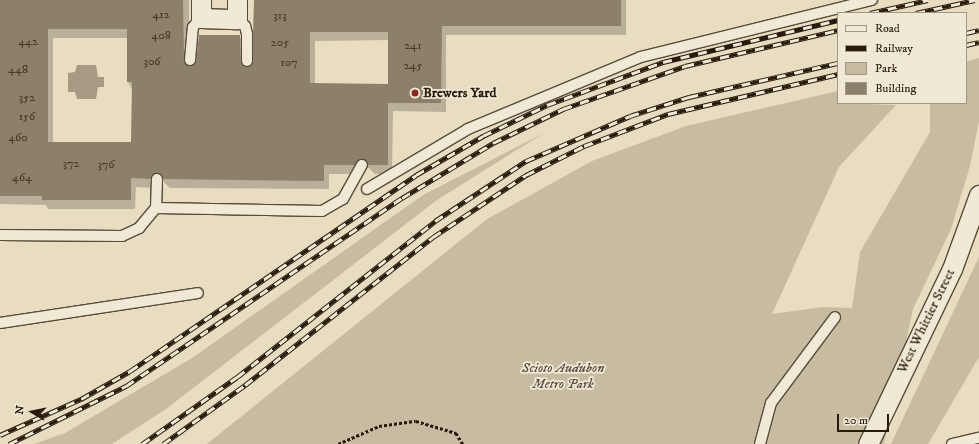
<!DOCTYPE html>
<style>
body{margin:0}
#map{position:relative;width:979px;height:444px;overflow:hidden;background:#e8ddc0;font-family:"IM FELL DW Pica",serif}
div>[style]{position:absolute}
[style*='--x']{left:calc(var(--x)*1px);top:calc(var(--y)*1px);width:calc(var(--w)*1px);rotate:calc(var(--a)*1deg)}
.green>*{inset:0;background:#c7bca1}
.water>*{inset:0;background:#a79b83}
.shadow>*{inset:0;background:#0003}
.building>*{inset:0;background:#8c806a}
.path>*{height:2.5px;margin-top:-1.25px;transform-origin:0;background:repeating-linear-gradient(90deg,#281b0c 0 3px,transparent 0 5px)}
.roads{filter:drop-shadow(1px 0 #584c39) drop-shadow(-1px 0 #584c39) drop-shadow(0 1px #584c39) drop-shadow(0 -1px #584c39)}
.service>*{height:10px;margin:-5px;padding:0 5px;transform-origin:5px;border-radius:5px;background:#f0e9d6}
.minor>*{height:19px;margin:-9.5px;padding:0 9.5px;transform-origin:9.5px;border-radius:9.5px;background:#f0e9d6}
.rail>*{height:4.5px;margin-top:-2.25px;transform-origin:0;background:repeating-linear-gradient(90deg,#f0e9d6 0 9px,#281b0c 0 18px);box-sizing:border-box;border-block:1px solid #281b0c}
.dots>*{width:11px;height:11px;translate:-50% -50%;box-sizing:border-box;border:2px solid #f0e9d6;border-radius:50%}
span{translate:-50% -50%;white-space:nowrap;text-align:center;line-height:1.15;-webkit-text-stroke:3.5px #f0e9d6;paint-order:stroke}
.number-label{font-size:12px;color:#413424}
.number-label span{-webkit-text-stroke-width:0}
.poi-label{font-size:14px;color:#281b0c;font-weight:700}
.left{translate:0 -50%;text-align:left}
.street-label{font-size:14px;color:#281b0c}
.park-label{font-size:14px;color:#584b39;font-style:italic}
.legend{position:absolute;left:837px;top:12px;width:130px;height:92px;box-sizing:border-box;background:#f0e9d6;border:1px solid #a09785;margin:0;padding:5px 7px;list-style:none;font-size:12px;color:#281b0c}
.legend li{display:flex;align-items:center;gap:8px;height:20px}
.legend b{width:20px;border:1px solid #a09785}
.north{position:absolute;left:12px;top:392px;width:40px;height:40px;-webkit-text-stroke:3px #f0e9d6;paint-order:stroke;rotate:279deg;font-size:11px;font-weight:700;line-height:16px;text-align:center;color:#281b0c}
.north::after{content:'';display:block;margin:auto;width:14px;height:18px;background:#281b0c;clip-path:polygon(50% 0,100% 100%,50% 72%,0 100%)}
.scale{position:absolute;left:837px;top:414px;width:52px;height:18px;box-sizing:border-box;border:2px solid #281b0c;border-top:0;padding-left:5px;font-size:12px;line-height:14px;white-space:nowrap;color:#281b0c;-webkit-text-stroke:3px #f0e9d6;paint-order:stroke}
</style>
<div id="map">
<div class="green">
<div style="clip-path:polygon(979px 58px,979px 121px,970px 166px,951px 229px,913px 309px,884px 444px,207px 444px,487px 219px,592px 161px,686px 126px,838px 91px,838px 103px,896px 105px,839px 167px,772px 314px,823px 307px,852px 308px,860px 252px,930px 132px,930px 103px,966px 103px,966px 62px)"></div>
<div style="clip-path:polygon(544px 133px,437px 200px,166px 409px,112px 444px,34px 444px,65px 433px,192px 358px,423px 195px)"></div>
<div style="clip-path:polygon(979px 257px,979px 357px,928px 444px,891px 444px)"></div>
</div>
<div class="water">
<div style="clip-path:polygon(77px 65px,96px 65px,98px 77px,104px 77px,104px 87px,98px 87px,96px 99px,77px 99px,75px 92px,68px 92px,68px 73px,75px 72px)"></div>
</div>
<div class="shadow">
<div style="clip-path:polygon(evenodd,0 0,189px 0,189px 68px,240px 36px,245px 45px,245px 67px,254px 61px,255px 0,626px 0,626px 35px,446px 35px,446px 112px,393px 111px,392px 174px,375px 174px,368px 167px,360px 174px,329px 174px,329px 189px,170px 188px,163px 181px,156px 188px,136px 187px,135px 209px,48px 209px,46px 205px,0 204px,0 0,53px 38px,128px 38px,128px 82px,133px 91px,132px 143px,53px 143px,53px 38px,0 0,389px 40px,389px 85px,315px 84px,315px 41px,389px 40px)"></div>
</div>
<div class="building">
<div style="clip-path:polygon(evenodd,0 0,183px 0,184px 60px,190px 66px,196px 61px,199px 35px,240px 35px,241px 64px,247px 67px,252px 65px,254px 0,621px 0,621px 26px,442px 26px,441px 103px,388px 103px,388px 165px,368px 165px,362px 159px,355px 165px,324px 165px,324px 181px,163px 179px,157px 173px,151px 179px,131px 178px,131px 200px,42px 200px,42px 196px,0 196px,0 0,48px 29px,127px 29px,127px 82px,132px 82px,131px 142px,48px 142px,48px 29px,0 0,310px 32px,388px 32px,388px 84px,310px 83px,310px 32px)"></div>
</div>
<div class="path">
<div style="--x:338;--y:444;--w:45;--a:-23.7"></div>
<div style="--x:379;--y:426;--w:37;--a:-8"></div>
<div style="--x:416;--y:421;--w:42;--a:16.7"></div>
<div style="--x:456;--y:433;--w:13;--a:58"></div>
</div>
<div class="roads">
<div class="service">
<div style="--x:237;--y:19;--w:11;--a:41"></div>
<div style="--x:245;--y:26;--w:8;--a:76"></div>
<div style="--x:247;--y:34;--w:27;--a:90"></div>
<div style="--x:190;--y:60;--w:33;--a:-85"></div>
<div style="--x:193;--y:27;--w:12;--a:-48"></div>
<div style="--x:367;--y:189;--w:117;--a:-30.7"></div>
<div style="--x:468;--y:129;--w:187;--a:-22.6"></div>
<div style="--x:641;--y:57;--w:238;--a:-13.9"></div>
<div style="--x:156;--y:208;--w:29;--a:-88"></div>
<div style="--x:0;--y:235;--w:122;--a:0.5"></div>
<div style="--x:122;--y:236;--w:19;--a:-25"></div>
<div style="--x:139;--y:228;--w:26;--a:-50"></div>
<div style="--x:156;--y:208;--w:166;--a:1"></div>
<div style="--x:322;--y:211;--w:24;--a:-30"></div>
<div style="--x:343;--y:199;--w:39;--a:-61"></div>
<div style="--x:0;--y:323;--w:200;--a:-8.6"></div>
<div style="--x:760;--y:444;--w:42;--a:-75"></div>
<div style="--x:771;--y:403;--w:107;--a:-53.3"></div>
<div style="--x:952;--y:444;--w:28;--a:-13"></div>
</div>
<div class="minor">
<div style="--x:201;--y:0;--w:18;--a:90"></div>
<div style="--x:201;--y:18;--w:36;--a:2"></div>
<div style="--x:237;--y:19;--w:19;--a:-90"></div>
<div style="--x:868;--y:444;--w:194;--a:-64.4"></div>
<div style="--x:952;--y:269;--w:79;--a:-70"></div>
</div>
</div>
<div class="rail">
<div style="--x:870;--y:13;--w:59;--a:-12.6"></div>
<div style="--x:916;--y:13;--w:60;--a:-12.4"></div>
<div style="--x:966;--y:33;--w:13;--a:-13"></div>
<div style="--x:966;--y:45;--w:13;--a:-13"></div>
<div style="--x:0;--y:435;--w:89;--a:-24"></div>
<div style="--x:81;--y:399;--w:56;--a:-29.7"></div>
<div style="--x:130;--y:371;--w:347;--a:-34.4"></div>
<div style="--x:416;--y:175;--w:78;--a:-30.2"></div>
<div style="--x:483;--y:136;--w:71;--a:-25.8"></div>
<div style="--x:547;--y:105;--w:124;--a:-20.3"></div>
<div style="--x:663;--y:62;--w:180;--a:-13.5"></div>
<div style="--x:9;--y:444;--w:131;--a:-26.4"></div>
<div style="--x:126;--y:386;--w:334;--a:-34.3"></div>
<div style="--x:402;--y:198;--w:106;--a:-31.1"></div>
<div style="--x:493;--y:143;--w:78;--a:-25.9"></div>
<div style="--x:563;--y:109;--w:129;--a:-19.4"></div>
<div style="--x:685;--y:66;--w:157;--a:-13.2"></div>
<div style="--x:142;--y:444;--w:116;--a:-35.2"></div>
<div style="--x:237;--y:377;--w:252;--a:-38.2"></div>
<div style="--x:435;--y:221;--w:109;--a:-33.4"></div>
<div style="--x:526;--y:161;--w:113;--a:-23.4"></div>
<div style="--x:630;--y:116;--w:62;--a:-17.9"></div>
<div style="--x:689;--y:97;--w:153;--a:-12.9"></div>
<div style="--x:163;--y:444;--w:101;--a:-35.7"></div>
<div style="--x:245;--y:385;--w:239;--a:-38.2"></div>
<div style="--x:433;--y:237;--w:112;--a:-33.7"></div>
<div style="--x:526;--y:175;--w:65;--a:-26.6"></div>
<div style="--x:584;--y:146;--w:90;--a:-20.9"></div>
<div style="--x:668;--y:114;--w:175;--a:-13.2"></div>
</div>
<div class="dots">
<div style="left:415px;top:93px;background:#8f2418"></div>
</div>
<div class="number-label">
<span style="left:161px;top:15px">412</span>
<span style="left:280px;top:16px">313</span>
<span style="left:161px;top:36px">408</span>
<span style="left:28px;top:42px">442</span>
<span style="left:280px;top:43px">205</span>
<span style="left:413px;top:46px">241</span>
<span style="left:152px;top:62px">306</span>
<span style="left:289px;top:63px">107</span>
<span style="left:413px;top:66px">245</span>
<span style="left:18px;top:70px">448</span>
<span style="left:27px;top:98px">352</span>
<span style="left:27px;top:117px">156</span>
<span style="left:18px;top:138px">460</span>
<span style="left:71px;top:164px">372</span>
<span style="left:106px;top:165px">376</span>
<span style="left:22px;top:178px">464</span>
</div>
<div class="poi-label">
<span class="left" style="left:423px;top:93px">Brewers Yard</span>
</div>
<div class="street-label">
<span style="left:926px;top:321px;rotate:-64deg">West Whittier Street</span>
</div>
<div class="park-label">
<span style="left:563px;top:376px">Scioto Audubon<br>Metro Park</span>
</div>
<ul class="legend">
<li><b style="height:5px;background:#f0e9d6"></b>Road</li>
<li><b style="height:5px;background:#281b0c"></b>Railway</li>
<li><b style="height:11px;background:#c7bca1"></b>Park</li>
<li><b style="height:11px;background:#8c806a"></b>Building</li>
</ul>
<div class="north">N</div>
<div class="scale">20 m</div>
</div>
